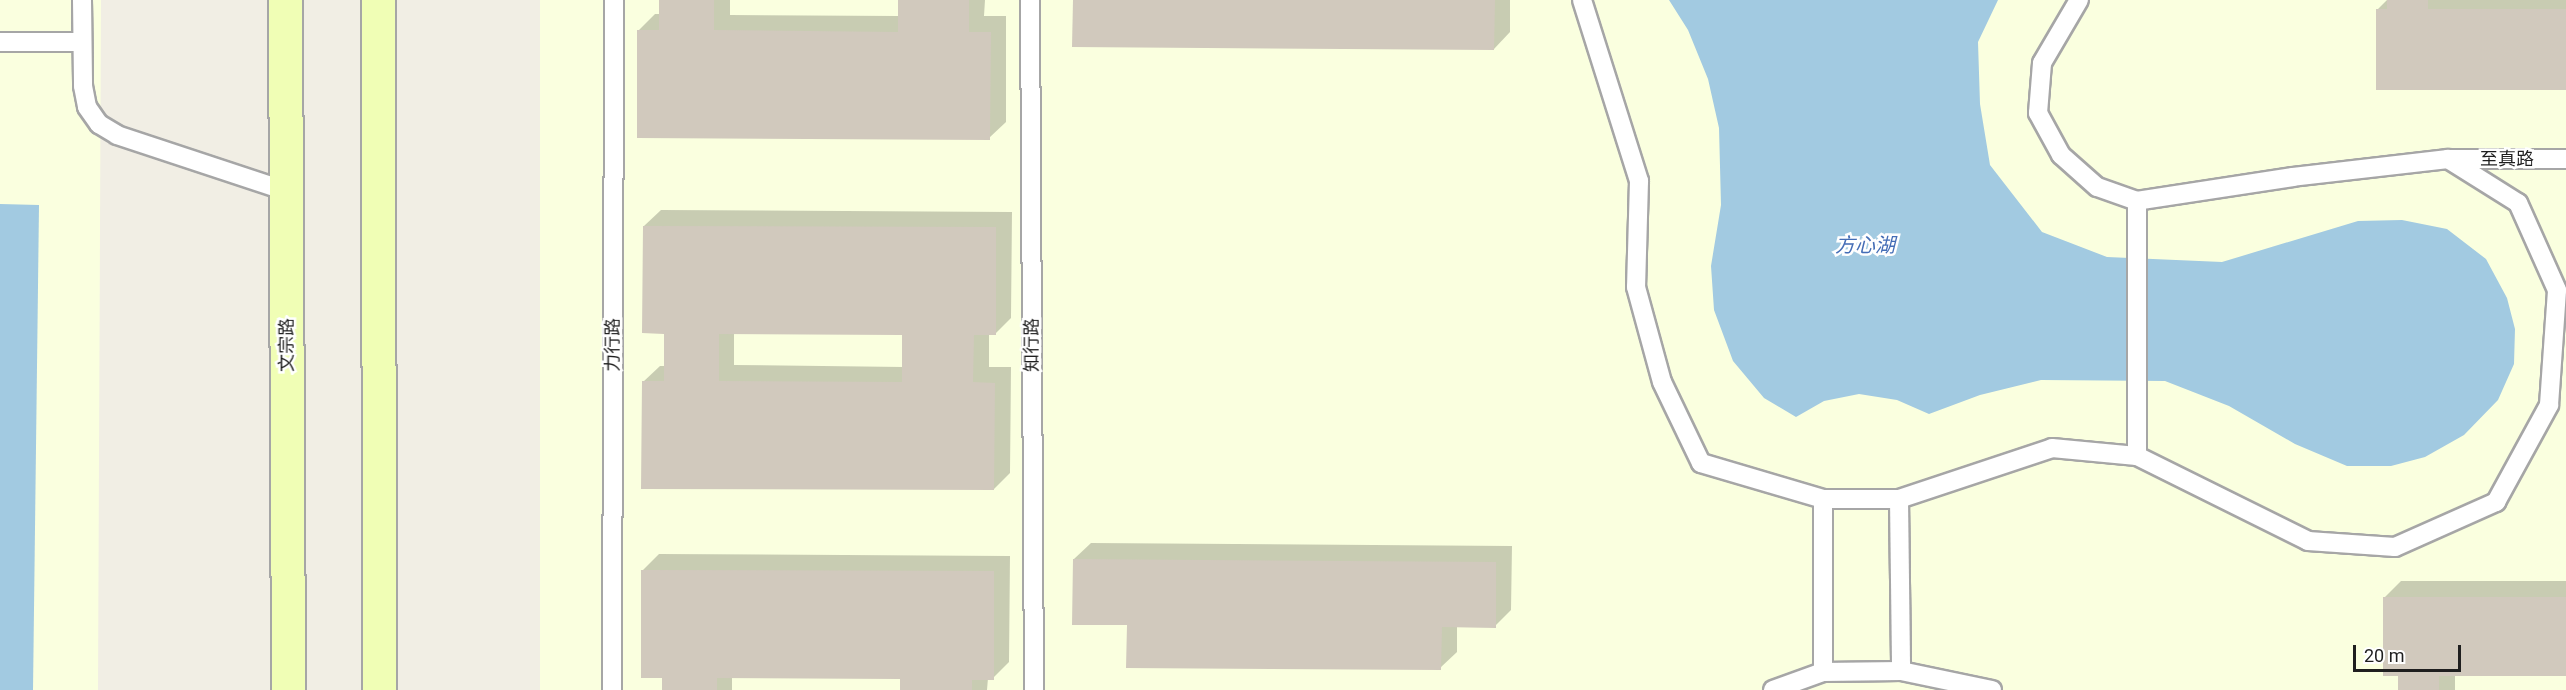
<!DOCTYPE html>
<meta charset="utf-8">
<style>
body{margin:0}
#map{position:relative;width:2566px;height:690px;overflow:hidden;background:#f1eee4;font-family:Roboto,"Noto Sans SC",sans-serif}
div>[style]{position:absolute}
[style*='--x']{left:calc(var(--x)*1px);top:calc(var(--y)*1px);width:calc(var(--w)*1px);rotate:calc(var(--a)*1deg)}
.education>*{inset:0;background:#faffdf}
.water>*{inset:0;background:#a2cae1}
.shadow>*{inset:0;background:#0003}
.building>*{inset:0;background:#d1c9bd}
.roads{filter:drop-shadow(2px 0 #a6a6a6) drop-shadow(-2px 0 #a6a6a6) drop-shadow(0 2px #a6a6a6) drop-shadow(0 -2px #a6a6a6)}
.lane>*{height:18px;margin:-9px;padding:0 9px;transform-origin:9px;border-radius:9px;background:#fff}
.secondary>*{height:33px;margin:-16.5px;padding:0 16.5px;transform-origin:16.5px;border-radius:16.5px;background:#f0feb5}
span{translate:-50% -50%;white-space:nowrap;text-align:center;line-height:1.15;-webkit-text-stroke:5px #fff;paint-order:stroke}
.street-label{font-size:18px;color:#1f1f1f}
.water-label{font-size:20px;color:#446db6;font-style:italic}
.scale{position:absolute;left:2353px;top:645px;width:108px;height:27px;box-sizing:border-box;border:3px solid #1f1f1f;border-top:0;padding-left:8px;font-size:18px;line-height:21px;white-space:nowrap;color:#1f1f1f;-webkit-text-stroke:4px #fff;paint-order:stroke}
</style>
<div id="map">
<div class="education">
<div style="clip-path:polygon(0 0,101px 0,98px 690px,0 690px)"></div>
<div style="clip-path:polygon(540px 0,2566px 0,2566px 690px,540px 690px)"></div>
</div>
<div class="water">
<div style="clip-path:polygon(1669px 0,1998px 0,1978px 42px,1980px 104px,1990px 165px,2042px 232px,2107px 257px,2222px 262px,2358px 221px,2402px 220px,2447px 229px,2486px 259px,2507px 298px,2515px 329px,2514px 364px,2498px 400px,2464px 435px,2425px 457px,2391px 466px,2347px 466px,2295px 444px,2229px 406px,2165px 381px,2041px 380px,1980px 395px,1929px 414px,1897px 400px,1859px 394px,1824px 401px,1796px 417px,1764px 398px,1733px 361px,1714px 310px,1711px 266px,1721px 205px,1719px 128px,1708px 79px,1688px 30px)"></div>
<div style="clip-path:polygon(0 204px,39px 205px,33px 690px,0 690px)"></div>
</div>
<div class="shadow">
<div style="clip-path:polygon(661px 0,730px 0,730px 15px,899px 16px,899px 0,985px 0,984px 16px,1006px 16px,1006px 122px,989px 138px,639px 30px,655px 14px,661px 14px)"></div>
<div style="clip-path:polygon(1074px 0,1510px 0,1510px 32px,1494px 49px)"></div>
<div style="clip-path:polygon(2387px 0,2566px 0,2566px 89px,2377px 10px)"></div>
<div style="clip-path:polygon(evenodd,661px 210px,1012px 212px,1011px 318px,995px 334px,989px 334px,989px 367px,1011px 367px,1010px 473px,994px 489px,643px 382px,660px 366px,665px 366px,666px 332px,644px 226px,661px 210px,734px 332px,904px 333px,904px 367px,734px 365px,734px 332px)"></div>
<div style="clip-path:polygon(1091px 543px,1512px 546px,1511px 610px,1495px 626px,1457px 626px,1457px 652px,1440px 668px,1128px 623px,1074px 559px)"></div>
<div style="clip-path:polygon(659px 554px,1010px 556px,1009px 662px,993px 678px,988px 678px,987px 690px,902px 690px,902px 677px,732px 677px,732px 690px,664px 690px,664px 676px,643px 570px)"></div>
<div style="clip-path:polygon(2401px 581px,2566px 581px,2566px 674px,2455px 674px,2455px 690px,2399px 690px,2399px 674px,2385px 597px)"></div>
</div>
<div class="building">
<div style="clip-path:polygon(659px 0,714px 0,714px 30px,898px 32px,898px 0,969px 0,969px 32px,991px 32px,990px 140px,637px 138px,637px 30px,659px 30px)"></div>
<div style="clip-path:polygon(1073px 0,1495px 0,1494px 50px,1072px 47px)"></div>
<div style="clip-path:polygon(2387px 0,2428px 0,2428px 9px,2566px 9px,2566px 90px,2376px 90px,2376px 9px,2387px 9px)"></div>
<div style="clip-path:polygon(evenodd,643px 226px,996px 227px,996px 335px,974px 335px,973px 382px,995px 383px,994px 490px,641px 489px,642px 381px,664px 381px,664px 334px,642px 333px,643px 226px,719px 334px,902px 335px,902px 382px,719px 381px,719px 334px)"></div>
<div style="clip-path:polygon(1073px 559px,1496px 562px,1496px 628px,1442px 627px,1441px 670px,1126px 668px,1127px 625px,1072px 625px)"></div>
<div style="clip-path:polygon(641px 570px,994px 571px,994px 680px,972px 680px,972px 690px,900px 690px,900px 679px,717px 678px,717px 690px,662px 690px,662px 678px,641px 678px)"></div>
<div style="clip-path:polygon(2383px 597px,2566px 597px,2566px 676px,2439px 676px,2439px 690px,2398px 690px,2398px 676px,2383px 676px)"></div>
</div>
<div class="roads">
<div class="lane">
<div style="--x:82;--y:0;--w:86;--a:89.3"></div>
<div style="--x:83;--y:86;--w:21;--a:79"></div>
<div style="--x:87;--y:107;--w:21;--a:55"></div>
<div style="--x:99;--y:124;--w:21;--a:31"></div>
<div style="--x:117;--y:135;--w:178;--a:18.3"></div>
<div style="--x:1030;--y:0;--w:690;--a:89.67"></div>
<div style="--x:1582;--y:0;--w:190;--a:72.5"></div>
<div style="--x:1639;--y:181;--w:106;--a:91.6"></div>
<div style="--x:1636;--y:287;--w:98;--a:74.7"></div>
<div style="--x:1662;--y:382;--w:90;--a:64.3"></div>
<div style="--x:1701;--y:463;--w:127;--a:16.4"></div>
<div style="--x:1823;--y:499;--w:76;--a:0"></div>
<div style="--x:1899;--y:499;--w:161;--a:-18.4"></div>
<div style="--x:2052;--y:448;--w:85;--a:5.4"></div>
<div style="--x:2137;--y:456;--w:191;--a:26.4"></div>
<div style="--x:2308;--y:541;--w:87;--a:3.9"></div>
<div style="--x:2395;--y:547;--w:111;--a:-24"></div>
<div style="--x:2496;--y:502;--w:111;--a:-61.3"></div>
<div style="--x:2549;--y:405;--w:115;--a:-86"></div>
<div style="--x:2557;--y:290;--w:95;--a:-114.1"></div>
<div style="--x:2518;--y:203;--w:83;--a:-147.8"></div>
<div style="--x:2448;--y:159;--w:156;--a:173.4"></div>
<div style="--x:2293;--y:177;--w:158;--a:171.3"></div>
<div style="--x:2137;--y:201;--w:42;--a:-160.7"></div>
<div style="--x:2097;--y:187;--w:48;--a:-138.4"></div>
<div style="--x:2061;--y:155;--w:48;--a:-118.7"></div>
<div style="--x:2038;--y:113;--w:50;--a:-85.4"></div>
<div style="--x:2042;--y:63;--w:73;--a:-59.6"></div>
<div style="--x:0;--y:42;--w:82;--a:0"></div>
<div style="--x:2448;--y:159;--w:118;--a:0"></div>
<div style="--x:2137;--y:201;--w:255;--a:90"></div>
<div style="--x:1823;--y:499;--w:173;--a:90"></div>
<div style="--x:1899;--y:499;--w:172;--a:89.3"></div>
<div style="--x:612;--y:690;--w:690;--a:-89.83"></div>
<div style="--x:1773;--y:690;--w:53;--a:-19.8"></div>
<div style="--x:1823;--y:672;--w:78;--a:-0.7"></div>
<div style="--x:1901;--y:671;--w:93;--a:11.8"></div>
</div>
<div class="secondary">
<div style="--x:285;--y:0;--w:690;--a:89.75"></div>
<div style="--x:378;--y:0;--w:690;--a:89.92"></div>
</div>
</div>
<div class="street-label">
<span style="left:2507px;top:159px">至真路</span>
<span style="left:287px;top:345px;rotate:-90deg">文宗路</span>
<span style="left:613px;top:345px;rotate:-90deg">力行路</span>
<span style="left:1032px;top:345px;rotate:-90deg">知行路</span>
</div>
<div class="water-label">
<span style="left:1865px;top:245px">方心湖</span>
</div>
<div class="scale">20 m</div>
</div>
